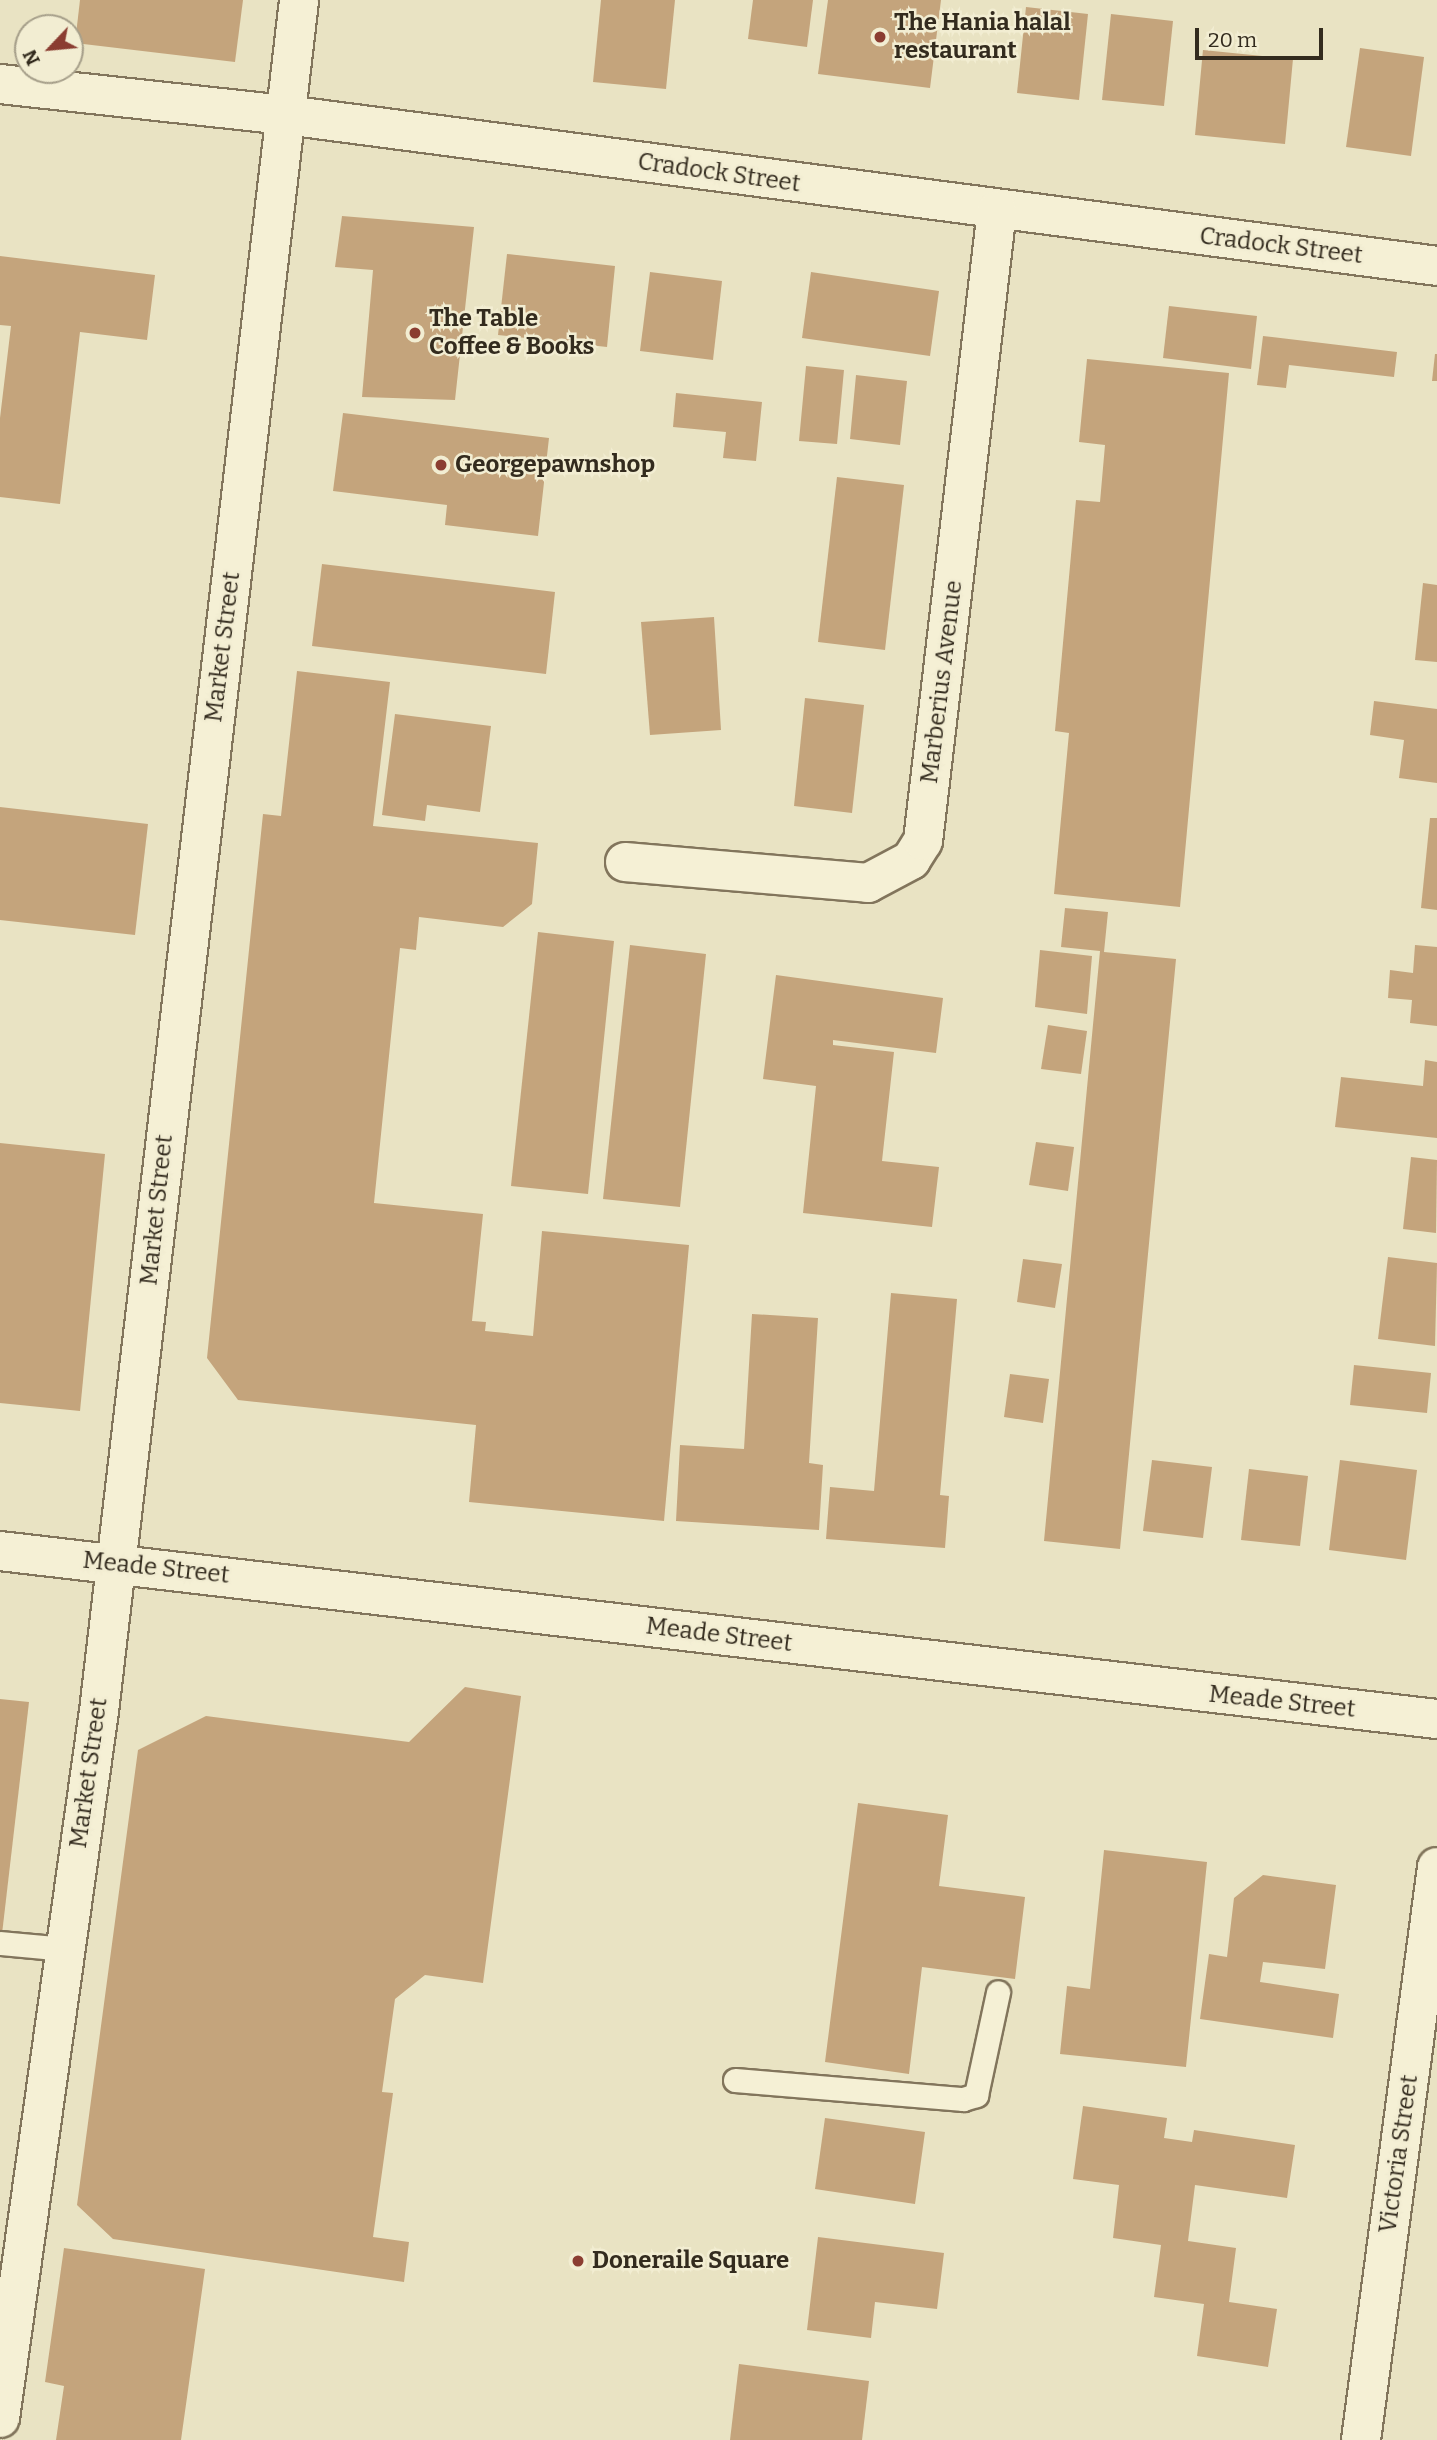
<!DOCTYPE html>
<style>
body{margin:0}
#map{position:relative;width:1437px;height:2440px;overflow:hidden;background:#e9e3c3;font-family:Bitter,serif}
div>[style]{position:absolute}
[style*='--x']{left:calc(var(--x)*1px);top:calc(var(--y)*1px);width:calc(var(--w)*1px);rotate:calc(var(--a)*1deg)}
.building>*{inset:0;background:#c4a47c}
.roads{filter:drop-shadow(2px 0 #82755c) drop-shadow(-2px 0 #82755c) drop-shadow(0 2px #82755c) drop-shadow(0 -2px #82755c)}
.service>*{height:23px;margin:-11.5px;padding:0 11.5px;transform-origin:11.5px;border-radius:11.5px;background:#f5f0d5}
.minor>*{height:38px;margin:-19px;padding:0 19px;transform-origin:19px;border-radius:19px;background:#f5f0d5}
.dots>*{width:19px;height:19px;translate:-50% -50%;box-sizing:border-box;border:4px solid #f2edd2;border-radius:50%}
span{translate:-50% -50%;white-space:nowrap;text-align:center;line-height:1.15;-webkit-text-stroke:5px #f2edd2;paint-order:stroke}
.poi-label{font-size:24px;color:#332b1e;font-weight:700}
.left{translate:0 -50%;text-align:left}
.street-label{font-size:24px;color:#332b1e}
.north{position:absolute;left:14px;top:14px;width:70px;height:70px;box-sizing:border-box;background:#f2edd2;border:2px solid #a69f8a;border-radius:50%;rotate:244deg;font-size:19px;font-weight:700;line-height:28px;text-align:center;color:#332b1e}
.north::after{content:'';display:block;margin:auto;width:24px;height:32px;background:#8b3d31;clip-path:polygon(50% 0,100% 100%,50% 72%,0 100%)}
.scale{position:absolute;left:1195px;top:28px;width:128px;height:32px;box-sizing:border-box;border:4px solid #332b1e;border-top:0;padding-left:9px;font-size:21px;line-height:24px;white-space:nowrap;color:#332b1e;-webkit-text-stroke:5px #f2edd2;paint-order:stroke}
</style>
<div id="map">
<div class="building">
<div style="clip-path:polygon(80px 0,243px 0,235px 62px,75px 43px)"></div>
<div style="clip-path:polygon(601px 0,675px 0,666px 89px,593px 82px)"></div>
<div style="clip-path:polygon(753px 0,813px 0,807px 47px,748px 39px)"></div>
<div style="clip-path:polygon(828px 0,941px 0,930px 88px,818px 74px)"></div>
<div style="clip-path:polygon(1026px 7px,1088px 14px,1079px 100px,1017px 93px)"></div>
<div style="clip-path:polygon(1111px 14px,1173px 21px,1164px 106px,1102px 100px)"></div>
<div style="clip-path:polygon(1360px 48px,1424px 57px,1411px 156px,1346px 147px)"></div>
<div style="clip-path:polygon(1203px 50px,1293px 59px,1285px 144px,1195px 135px)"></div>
<div style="clip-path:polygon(342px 216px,474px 227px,455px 400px,362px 397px,373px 270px,335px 267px)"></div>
<div style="clip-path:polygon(507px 254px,615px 266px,607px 347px,498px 335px)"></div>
<div style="clip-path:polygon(0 256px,155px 275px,147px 340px,80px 332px,60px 504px,0 497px,0 418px,11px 326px,0 325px)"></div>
<div style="clip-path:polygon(650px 272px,722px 281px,713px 360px,640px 351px)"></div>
<div style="clip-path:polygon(811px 272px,939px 291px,930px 356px,802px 338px)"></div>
<div style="clip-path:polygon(1169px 306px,1257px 316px,1251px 369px,1163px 358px)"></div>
<div style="clip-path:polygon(1263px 336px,1397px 352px,1394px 377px,1289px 365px,1286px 388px,1257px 385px)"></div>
<div style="clip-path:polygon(1435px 354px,1437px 354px,1437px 381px,1432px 381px)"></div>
<div style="clip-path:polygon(1087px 359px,1229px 373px,1180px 907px,1054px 894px,1069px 733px,1055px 731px,1076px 500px,1100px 502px,1105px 445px,1079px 442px)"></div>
<div style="clip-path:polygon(806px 366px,844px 370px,837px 444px,799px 441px)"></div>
<div style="clip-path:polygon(856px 375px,907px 381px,900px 445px,850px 439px)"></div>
<div style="clip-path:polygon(676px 393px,762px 402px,756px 461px,723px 458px,726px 432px,673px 427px)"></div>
<div style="clip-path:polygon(343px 413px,549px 438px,538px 536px,445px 525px,447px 505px,333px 491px)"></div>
<div style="clip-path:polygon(837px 477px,904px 485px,885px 650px,818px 642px)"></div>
<div style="clip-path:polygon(322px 564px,555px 592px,546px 674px,312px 646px)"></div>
<div style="clip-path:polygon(1423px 583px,1437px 585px,1437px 662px,1415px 660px)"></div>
<div style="clip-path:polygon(714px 617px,721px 730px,650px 735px,641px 622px)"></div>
<div style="clip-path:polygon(297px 671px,390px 682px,373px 826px,538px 843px,532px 904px,503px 927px,419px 917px,416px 950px,400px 948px,374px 1203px,483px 1214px,472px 1321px,486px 1322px,485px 1331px,533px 1336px,542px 1231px,689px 1245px,664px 1521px,469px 1502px,476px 1425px,238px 1400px,207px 1358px,263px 814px,281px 816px)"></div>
<div style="clip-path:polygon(805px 698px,864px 705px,852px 813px,794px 806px)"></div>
<div style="clip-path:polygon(1374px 701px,1437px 709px,1437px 783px,1399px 778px,1404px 740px,1370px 735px)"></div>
<div style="clip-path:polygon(395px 714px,491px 726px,480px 812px,427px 805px,425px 821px,382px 815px)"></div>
<div style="clip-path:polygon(0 807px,148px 824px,135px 935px,0 920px)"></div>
<div style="clip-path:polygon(1430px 818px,1437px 818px,1437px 910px,1421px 908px)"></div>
<div style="clip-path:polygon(1065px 908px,1108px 912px,1104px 952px,1176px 959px,1120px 1549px,1044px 1541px,1100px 951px,1061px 947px)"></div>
<div style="clip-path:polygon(538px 932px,614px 941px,588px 1194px,511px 1186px)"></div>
<div style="clip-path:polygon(630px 945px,706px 954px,680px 1207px,603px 1199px)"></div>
<div style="clip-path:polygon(1415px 945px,1437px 947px,1437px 1026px,1410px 1023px,1412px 1000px,1388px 998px,1390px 970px,1413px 973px)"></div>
<div style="clip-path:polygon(1040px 950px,1092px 956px,1087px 1014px,1035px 1007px)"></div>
<div style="clip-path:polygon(776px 975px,943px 998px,936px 1053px,833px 1040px,833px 1045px,894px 1052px,882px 1161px,939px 1167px,932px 1227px,803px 1213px,816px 1086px,763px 1079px)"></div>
<div style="clip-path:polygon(1048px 1025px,1087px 1031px,1081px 1074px,1041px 1069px)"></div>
<div style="clip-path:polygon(1425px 1060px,1437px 1062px,1437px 1138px,1335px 1127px,1341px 1077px,1423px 1086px)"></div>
<div style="clip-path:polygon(1036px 1142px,1074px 1147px,1068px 1191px,1029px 1185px)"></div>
<div style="clip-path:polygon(0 1143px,105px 1154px,80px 1411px,0 1403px)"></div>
<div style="clip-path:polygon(1411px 1157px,1437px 1160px,1436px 1233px,1403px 1229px)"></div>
<div style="clip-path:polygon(1388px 1257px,1437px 1263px,1435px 1346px,1378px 1339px)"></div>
<div style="clip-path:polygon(1023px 1259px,1062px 1264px,1055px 1308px,1017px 1302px)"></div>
<div style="clip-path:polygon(891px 1293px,957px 1299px,940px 1495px,949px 1496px,945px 1548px,826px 1539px,830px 1487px,874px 1491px)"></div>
<div style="clip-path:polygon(752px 1314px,818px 1318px,809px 1463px,823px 1465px,819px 1530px,676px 1521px,680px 1445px,744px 1449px)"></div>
<div style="clip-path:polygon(1354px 1365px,1431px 1373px,1427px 1413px,1350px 1405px)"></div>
<div style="clip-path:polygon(1010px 1374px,1049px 1379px,1043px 1423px,1004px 1417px)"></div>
<div style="clip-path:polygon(1152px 1460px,1212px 1467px,1203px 1538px,1143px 1531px)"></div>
<div style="clip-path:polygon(1340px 1460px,1417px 1470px,1406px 1560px,1329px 1550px)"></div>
<div style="clip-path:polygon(1249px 1469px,1308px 1476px,1300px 1546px,1241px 1540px)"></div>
<div style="clip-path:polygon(465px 1687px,521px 1696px,483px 1983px,425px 1975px,395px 1999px,382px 2092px,393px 2093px,373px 2237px,409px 2242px,404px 2282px,113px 2239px,77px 2205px,138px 1750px,206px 1716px,409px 1742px)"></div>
<div style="clip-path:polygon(0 1699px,29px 1702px,2px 1934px,0 1934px)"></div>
<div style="clip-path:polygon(858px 1803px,948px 1815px,939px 1886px,1025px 1897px,1015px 1979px,922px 1967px,909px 2074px,825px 2062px)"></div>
<div style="clip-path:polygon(1104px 1850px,1207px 1862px,1186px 2067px,1060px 2054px,1067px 1986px,1090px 1989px)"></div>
<div style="clip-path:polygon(1263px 1875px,1336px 1885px,1325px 1969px,1263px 1962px,1260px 1982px,1339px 1994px,1333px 2038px,1200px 2019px,1209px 1954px,1227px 1957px,1234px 1898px)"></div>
<div style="clip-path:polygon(1083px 2106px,1167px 2118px,1164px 2138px,1192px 2142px,1194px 2130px,1295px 2145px,1287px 2198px,1195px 2185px,1188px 2241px,1236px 2248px,1229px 2302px,1277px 2309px,1268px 2367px,1197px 2356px,1204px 2304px,1154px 2297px,1161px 2245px,1113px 2238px,1119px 2185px,1073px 2179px)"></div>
<div style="clip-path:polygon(825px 2118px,925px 2132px,915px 2204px,815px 2189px)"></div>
<div style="clip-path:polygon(818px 2237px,944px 2253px,937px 2309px,875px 2302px,871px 2338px,807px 2330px)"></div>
<div style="clip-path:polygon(64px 2248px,205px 2269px,181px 2440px,56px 2440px,64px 2386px,45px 2382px)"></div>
<div style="clip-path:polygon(739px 2364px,869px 2381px,862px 2440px,730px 2440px)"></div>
</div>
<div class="roads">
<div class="service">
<div style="--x:0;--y:1943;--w:65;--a:5.3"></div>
<div style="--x:735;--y:2080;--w:229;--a:4.8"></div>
<div style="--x:963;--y:2099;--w:14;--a:-17"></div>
<div style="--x:976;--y:2095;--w:105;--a:-77.9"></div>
</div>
<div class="minor">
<div style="--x:0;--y:84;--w:288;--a:6.2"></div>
<div style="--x:286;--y:115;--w:1161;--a:7.47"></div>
<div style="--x:625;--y:862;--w:244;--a:4.9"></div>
<div style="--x:868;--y:883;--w:49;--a:-28.1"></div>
<div style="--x:911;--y:860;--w:22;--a:-58"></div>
<div style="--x:923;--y:841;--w:635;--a:-83.31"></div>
<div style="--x:0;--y:1551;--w:1447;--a:6.67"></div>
<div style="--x:0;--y:2418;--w:714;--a:-82.03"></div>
<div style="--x:99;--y:1711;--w:1723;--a:-83.33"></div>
<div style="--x:1361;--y:2440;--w:578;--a:-82.44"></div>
</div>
</div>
<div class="dots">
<div style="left:880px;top:37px;background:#8b3d31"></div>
<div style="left:415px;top:333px;background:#8b3d31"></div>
<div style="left:441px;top:465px;background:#8b3d31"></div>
<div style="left:578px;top:2261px;background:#8b3d31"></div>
</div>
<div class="poi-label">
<span class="left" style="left:894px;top:37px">The Hania halal<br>restaurant</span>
<span class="left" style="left:429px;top:333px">The Table<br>Coffee &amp; Books</span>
<span class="left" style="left:455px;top:465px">Georgepawnshop</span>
<span class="left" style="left:592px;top:2261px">Doneraile Square</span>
</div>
<div class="street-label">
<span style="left:719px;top:173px;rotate:8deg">Cradock Street</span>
<span style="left:1281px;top:246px;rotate:7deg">Cradock Street</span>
<span style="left:223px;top:647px;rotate:-83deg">Market Street</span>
<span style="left:942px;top:682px;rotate:-83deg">Marberius Avenue</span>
<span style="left:157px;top:1210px;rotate:-84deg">Market Street</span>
<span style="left:156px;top:1568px;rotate:6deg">Meade Street</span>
<span style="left:719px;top:1635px;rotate:7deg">Meade Street</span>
<span style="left:1282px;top:1702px;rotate:6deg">Meade Street</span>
<span style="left:89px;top:1773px;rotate:-82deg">Market Street</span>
<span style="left:1399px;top:2154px;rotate:-82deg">Victoria Street</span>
</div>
<div class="north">N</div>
<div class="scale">20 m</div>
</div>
